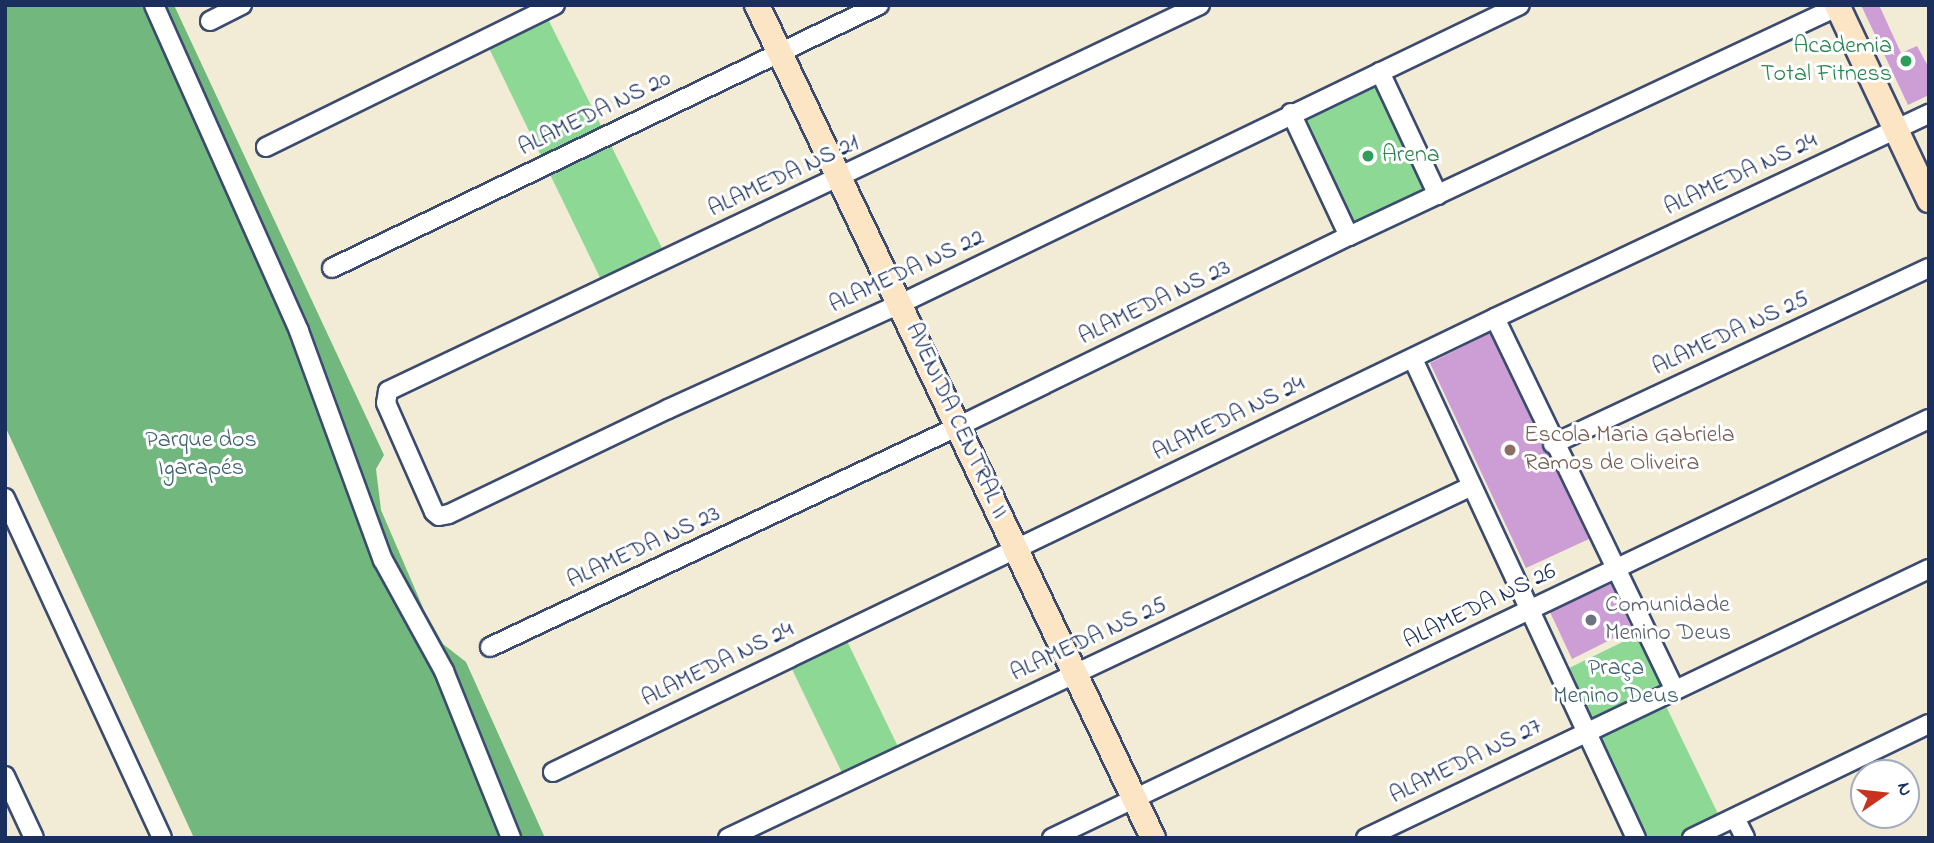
<!DOCTYPE html>
<meta charset="utf-8">
<style>
body{margin:0}
#map{position:relative;width:1934px;height:843px;overflow:hidden;background:#f2ebd5;font-family:"Indie Flower",sans-serif}
div>[style]{position:absolute}
[style*='--x']{left:calc(var(--x)*1px);top:calc(var(--y)*1px);width:calc(var(--w)*1px);rotate:calc(var(--a)*1deg)}
.green>*{inset:0;background:#8dd894}
.forest>*{inset:0;background:#72b87e}
.building>*{inset:0;background:#cd9ed5}
.roads{filter:drop-shadow(2px 0 #3b4b70) drop-shadow(-2px 0 #3b4b70) drop-shadow(0 2px #3b4b70) drop-shadow(0 -2px #3b4b70)}
.street>*{height:18px;margin:-9px;padding:0 9px;transform-origin:9px;border-radius:9px;background:#fff}
.secondary>*{height:24px;margin:-12px;padding:0 12px;transform-origin:12px;border-radius:12px;background:#fce5c4}
.dots>*{width:19px;height:19px;translate:-50% -50%;box-sizing:border-box;border:4px solid #fff;border-radius:50%}
span{translate:-50% -50%;white-space:nowrap;text-align:center;line-height:1.15;-webkit-text-stroke:6px #fff;paint-order:stroke}
.leisure-label{font-size:24px;color:#27864d}
.right{translate:-100% -50%;text-align:right}
.left{translate:0 -50%;text-align:left}
.street-label{font-size:24px;color:#1b2f5e}
.education-label{font-size:24px;color:#785e54}
.park-label{font-size:24px;color:#3d626e}
.worship-label{font-size:24px;color:#5b616d}
.frame{position:absolute;inset:0;border:7px solid #1b2f5e;pointer-events:none}
.north{position:absolute;left:1850px;top:759px;width:70px;height:70px;box-sizing:border-box;background:#fff;border:2px solid #a4acbf;border-radius:50%;rotate:76deg;font-size:19px;font-weight:700;line-height:28px;text-align:center;color:#1b2f5e}
.north::after{content:'';display:block;margin:auto;width:24px;height:32px;background:#c8321e;clip-path:polygon(50% 0,100% 100%,50% 72%,0 100%)}
</style>
<div id="map">
<div class="green">
<div style="clip-path:polygon(545px 13px,669px 262px,606px 290px,486px 42px)"></div>
<div style="clip-path:polygon(1382px 72px,1443px 196px,1354px 239px,1292px 115px)"></div>
<div style="clip-path:polygon(1643px 632px,1673px 693px,1588px 734px,1559px 673px)"></div>
<div style="clip-path:polygon(846px 639px,902px 755px,846px 781px,790px 665px)"></div>
<div style="clip-path:polygon(1664px 702px,1722px 822px,1690px 838px,1638px 838px,1591px 738px)"></div>
</div>
<div class="forest">
<div style="clip-path:polygon(5px 5px,174px 5px,384px 455px,376px 469px,381px 510px,424px 610px,443px 644px,466px 662px,545px 838px,194px 838px,5px 426px)"></div>
</div>
<div class="building">
<div style="clip-path:polygon(1861px 5px,1879px 5px,1901px 53px,1917px 46px,1929px 68px,1929px 95px,1908px 105px)"></div>
<div style="clip-path:polygon(1490px 333px,1589px 539px,1526px 568px,1430px 363px)"></div>
<div style="clip-path:polygon(1611px 584px,1632px 629px,1572px 659px,1550px 612px)"></div>
</div>
<div class="roads">
<div class="street">
<div style="--x:154;--y:5;--w:357;--a:66"></div>
<div style="--x:299;--y:331;--w:244;--a:69.9"></div>
<div style="--x:383;--y:560;--w:127;--a:61.2"></div>
<div style="--x:444;--y:671;--w:180;--a:68.1"></div>
<div style="--x:1200;--y:5;--w:899;--a:154.58"></div>
<div style="--x:388;--y:391;--w:12;--a:99"></div>
<div style="--x:386;--y:403;--w:119;--a:66.2"></div>
<div style="--x:434;--y:512;--w:6;--a:39"></div>
<div style="--x:439;--y:516;--w:10;--a:-11"></div>
<div style="--x:449;--y:514;--w:243;--a:-25.6"></div>
<div style="--x:668;--y:409;--w:255;--a:-24.4"></div>
<div style="--x:900;--y:304;--w:688;--a:-25.75"></div>
<div style="--x:210;--y:21;--w:36;--a:-27"></div>
<div style="--x:1380;--y:72;--w:136;--a:64.8"></div>
<div style="--x:1291;--y:113;--w:136;--a:64.8"></div>
<div style="--x:266;--y:147;--w:322;--a:-26.2"></div>
<div style="--x:332;--y:268;--w:607;--a:-25.68"></div>
<div style="--x:1495;--y:318;--w:412;--a:64.2"></div>
<div style="--x:1413;--y:359;--w:528;--a:65.04"></div>
<div style="--x:1553;--y:444;--w:415;--a:-25.1"></div>
<div style="--x:5;--y:498;--w:374;--a:65.2"></div>
<div style="--x:490;--y:647;--w:518;--a:-25.23"></div>
<div style="--x:959;--y:426;--w:434;--a:-26"></div>
<div style="--x:1349;--y:236;--w:544;--a:-25.15"></div>
<div style="--x:553;--y:772;--w:1046;--a:-25.73"></div>
<div style="--x:1495;--y:318;--w:480;--a:-25.2"></div>
<div style="--x:5;--y:776;--w:68;--a:64.9"></div>
<div style="--x:1735;--y:818;--w:22;--a:63"></div>
<div style="--x:728;--y:838;--w:821;--a:-25.32"></div>
<div style="--x:1052;--y:838;--w:972;--a:-25.54"></div>
<div style="--x:1366;--y:838;--w:624;--a:-25.54"></div>
<div style="--x:1692;--y:838;--w:263;--a:-25.7"></div>
</div>
<div class="secondary">
<div style="--x:757;--y:5;--w:922;--a:64.57"></div>
<div style="--x:1837;--y:5;--w:216;--a:64.7"></div>
</div>
</div>
<div class="dots">
<div style="left:1906px;top:61px;background:#2e9e5b"></div>
<div style="left:1368px;top:156px;background:#2e9e5b"></div>
<div style="left:1510px;top:450px;background:#8d6e63"></div>
<div style="left:1591px;top:620px;background:#6b7280"></div>
</div>
<div class="leisure-label">
<span class="right" style="left:1892px;top:61px">Academia<br>Total Fitness</span>
<span class="left" style="left:1382px;top:156px">Arena</span>
</div>
<div class="street-label">
<span style="left:595px;top:114px;rotate:-26deg">ALAMEDA NS 20</span>
<span style="left:1741px;top:175px;rotate:-25deg">ALAMEDA NS 24</span>
<span style="left:784px;top:177px;rotate:-25deg">ALAMEDA NS 21</span>
<span style="left:907px;top:272px;rotate:-25deg">ALAMEDA NS 22</span>
<span style="left:1155px;top:303px;rotate:-26deg">ALAMEDA NS 23</span>
<span style="left:1731px;top:334px;rotate:-25deg">ALAMEDA NS 25</span>
<span style="left:1229px;top:419px;rotate:-26deg">ALAMEDA NS 24</span>
<span style="left:956px;top:421px;rotate:65deg">AVENIDA CENTRAL II</span>
<span style="left:644px;top:548px;rotate:-25deg">ALAMEDA NS 23</span>
<span style="left:1480px;top:607px;rotate:-26deg">ALAMEDA NS 26</span>
<span style="left:1089px;top:640px;rotate:-25deg">ALAMEDA NS 25</span>
<span style="left:718px;top:665px;rotate:-26deg">ALAMEDA NS 24</span>
<span style="left:1466px;top:762px;rotate:-26deg">ALAMEDA NS 27</span>
</div>
<div class="education-label">
<span class="left" style="left:1524px;top:450px">Escola Maria Gabriela<br>Ramos de Oliveira</span>
</div>
<div class="park-label">
<span style="left:201px;top:455px">Parque dos<br>Igarapés</span>
<span style="left:1616px;top:683px">Praça<br>Menino Deus</span>
</div>
<div class="worship-label">
<span class="left" style="left:1605px;top:620px">Comunidade<br>Menino Deus</span>
</div>
<div class="frame"></div>
<div class="north">N</div>
</div>
